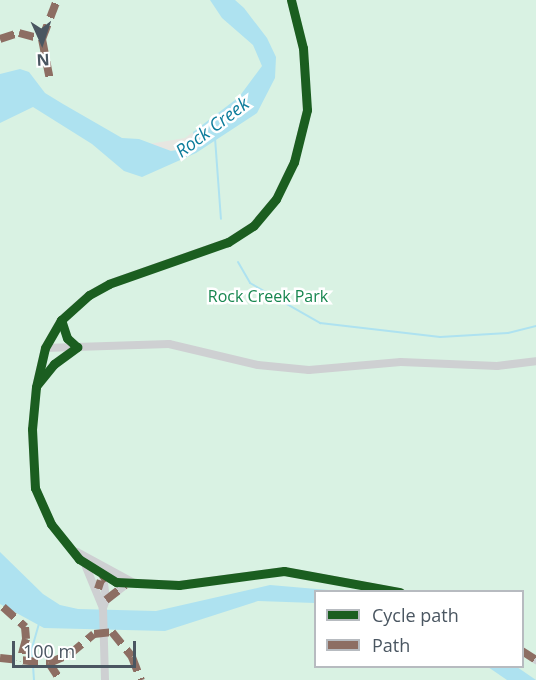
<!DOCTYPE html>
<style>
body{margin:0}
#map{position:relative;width:536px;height:680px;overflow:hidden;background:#f4f4f4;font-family:"Open Sans",sans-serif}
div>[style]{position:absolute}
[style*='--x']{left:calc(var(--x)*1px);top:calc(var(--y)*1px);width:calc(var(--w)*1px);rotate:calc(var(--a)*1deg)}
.green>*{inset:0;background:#d9f2e3}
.sand>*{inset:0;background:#e7e6e1}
.water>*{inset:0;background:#aee2f0}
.stream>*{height:2px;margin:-1px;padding:0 1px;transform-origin:1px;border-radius:1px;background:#aee2f0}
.minor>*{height:8px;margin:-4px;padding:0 4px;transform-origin:4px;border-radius:4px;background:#ced0d2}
.quiet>*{height:8px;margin-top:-4px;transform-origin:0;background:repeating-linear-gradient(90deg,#8d6e63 0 15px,transparent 0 23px)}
.cycleway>*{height:9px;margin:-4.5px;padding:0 4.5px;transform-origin:4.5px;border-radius:4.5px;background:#1b5e20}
span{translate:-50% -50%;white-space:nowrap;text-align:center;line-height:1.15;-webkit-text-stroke:5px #fff;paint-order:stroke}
.park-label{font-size:16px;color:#17864f}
.water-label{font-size:18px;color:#0c7c9b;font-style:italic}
.legend{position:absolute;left:314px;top:590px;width:210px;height:78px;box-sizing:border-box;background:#fff;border:2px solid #b7bbc0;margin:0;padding:8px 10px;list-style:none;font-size:18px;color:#4a5661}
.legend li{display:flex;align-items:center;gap:12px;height:30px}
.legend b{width:30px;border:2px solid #b7bbc0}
.north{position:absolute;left:12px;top:12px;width:60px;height:60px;-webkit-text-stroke:4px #fff;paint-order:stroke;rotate:177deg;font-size:16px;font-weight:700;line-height:24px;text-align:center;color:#4a5661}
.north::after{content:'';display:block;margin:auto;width:21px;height:27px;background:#4a5661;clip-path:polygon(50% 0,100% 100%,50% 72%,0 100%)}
.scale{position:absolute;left:12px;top:641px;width:124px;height:27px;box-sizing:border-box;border:3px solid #4a5661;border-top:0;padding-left:8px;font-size:18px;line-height:21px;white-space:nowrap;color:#4a5661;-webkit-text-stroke:4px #fff;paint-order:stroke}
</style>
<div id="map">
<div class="green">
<div style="clip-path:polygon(evenodd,0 0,536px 0,536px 680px,0 680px,0 0,316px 592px,522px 592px,522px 666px,316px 666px,316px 592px)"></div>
</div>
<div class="sand">
<div style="clip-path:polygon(193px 132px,195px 140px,190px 148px,171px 151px,149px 144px,185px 138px)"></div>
</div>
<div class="water">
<div style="clip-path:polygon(210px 0,235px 0,244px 8px,267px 38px,276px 57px,275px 78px,257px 113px,196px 153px,142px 177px,124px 171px,92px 144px,33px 107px,0 123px,0 74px,20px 69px,29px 72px,45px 93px,63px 104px,122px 138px,139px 139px,171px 151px,190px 148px,195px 140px,193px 132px,239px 97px,262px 66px,253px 45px,222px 18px)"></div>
<div style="clip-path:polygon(0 552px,43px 594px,60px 605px,78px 609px,156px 611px,270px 585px,340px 591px,316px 592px,315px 603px,258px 601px,165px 631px,44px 628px,0 604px)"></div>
<div style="clip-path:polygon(488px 667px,517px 667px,536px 680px,507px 680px)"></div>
</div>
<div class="stream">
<div style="--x:215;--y:138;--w:81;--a:85.8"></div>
<div style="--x:238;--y:262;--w:24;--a:60"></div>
<div style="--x:250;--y:283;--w:81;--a:29.7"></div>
<div style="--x:320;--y:323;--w:121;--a:6.7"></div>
<div style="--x:440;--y:337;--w:68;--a:-3.4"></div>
<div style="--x:508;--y:333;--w:29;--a:-14"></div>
<div style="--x:34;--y:680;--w:32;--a:-94"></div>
<div style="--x:32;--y:648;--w:25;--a:-74"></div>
</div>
<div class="minor">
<div style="--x:291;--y:0;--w:49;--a:76"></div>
<div style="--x:303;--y:48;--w:62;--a:86.3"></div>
<div style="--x:307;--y:110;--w:54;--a:104"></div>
<div style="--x:294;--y:162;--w:41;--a:115.9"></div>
<div style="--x:276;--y:199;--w:35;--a:130"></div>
<div style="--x:253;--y:226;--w:30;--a:147"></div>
<div style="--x:228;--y:242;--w:126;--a:160.6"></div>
<div style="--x:109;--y:284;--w:23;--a:151"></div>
<div style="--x:89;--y:295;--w:38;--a:138"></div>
<div style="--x:61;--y:320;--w:32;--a:120"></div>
<div style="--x:45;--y:348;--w:40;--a:103"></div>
<div style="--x:36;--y:387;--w:42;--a:95.4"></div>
<div style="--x:32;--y:429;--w:59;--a:87.1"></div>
<div style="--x:35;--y:488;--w:39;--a:66"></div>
<div style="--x:51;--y:524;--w:45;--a:51.3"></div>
<div style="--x:79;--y:559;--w:44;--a:31.9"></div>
<div style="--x:116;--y:582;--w:63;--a:2.7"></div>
<div style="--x:179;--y:585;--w:106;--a:-7.6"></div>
<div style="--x:284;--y:571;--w:118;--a:10.3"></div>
<div style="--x:45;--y:348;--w:124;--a:-1.8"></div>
<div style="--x:169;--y:344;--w:91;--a:13.3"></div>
<div style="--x:258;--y:365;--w:51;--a:5.6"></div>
<div style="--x:309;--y:370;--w:92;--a:-5"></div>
<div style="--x:401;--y:362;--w:96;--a:2.4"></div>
<div style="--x:497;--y:366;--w:39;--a:-7"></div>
<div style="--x:38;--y:384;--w:26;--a:-51"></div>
<div style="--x:54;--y:364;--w:29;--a:-36"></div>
<div style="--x:77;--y:347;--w:13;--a:-138"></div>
<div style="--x:67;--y:338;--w:19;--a:-108"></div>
<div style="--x:77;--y:552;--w:67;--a:28.5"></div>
<div style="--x:86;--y:567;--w:44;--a:67.5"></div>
<div style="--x:103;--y:608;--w:72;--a:88.4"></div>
<div style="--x:103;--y:575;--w:25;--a:83"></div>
<div style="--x:106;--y:600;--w:9;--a:111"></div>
<div style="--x:106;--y:600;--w:24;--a:-38"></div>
<div style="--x:522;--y:651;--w:17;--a:33"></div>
</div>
<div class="quiet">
<div style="--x:0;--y:39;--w:20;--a:-18"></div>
<div style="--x:19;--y:33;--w:24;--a:15"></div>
<div style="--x:42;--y:39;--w:42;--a:-69"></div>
<div style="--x:42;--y:39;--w:42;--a:79"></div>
<div style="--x:98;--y:589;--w:9;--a:-72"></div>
<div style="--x:101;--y:580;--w:9;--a:-32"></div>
<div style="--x:106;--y:600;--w:24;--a:-38"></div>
<div style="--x:3;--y:607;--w:30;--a:42"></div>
<div style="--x:25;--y:627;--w:12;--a:85"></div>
<div style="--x:26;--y:639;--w:23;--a:105"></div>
<div style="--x:522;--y:651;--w:17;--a:33"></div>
<div style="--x:0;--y:658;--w:49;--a:5.8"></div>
<div style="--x:49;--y:663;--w:23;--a:-23"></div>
<div style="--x:70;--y:654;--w:31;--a:-40"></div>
<div style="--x:94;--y:634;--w:18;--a:-6"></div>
<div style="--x:112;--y:632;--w:32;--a:51"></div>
<div style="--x:132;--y:657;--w:25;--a:69"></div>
<div style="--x:49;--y:663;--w:20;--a:57"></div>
</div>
<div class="cycleway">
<div style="--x:291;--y:0;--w:49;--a:76"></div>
<div style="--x:303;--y:48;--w:62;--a:86.3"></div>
<div style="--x:307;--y:110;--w:54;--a:104"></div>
<div style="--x:294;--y:162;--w:41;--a:115.9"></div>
<div style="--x:276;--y:199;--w:35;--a:130"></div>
<div style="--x:253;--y:226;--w:30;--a:147"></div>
<div style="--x:228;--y:242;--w:126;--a:160.6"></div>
<div style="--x:109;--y:284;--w:23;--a:151"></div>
<div style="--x:89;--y:295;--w:38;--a:138"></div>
<div style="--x:61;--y:320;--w:32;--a:120"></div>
<div style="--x:45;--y:348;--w:40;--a:103"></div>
<div style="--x:36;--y:387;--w:42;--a:95.4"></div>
<div style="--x:32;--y:429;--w:59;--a:87.1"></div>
<div style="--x:35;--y:488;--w:39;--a:66"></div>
<div style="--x:51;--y:524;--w:45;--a:51.3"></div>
<div style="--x:79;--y:559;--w:44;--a:31.9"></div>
<div style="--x:116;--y:582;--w:63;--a:2.7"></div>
<div style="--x:179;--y:585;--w:106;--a:-7.6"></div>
<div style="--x:284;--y:571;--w:118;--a:10.3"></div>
<div style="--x:37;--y:385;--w:27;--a:-51"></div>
<div style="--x:54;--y:364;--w:29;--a:-36"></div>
<div style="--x:77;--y:347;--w:13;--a:-138"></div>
<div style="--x:67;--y:338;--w:19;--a:-108"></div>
</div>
<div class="park-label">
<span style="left:268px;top:296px">Rock Creek Park</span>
</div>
<div class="water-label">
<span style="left:212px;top:127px;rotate:-37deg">Rock Creek</span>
</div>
<ul class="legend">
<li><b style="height:8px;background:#1b5e20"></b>Cycle path</li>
<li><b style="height:8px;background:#8d6e63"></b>Path</li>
</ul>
<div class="north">N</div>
<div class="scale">100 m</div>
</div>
